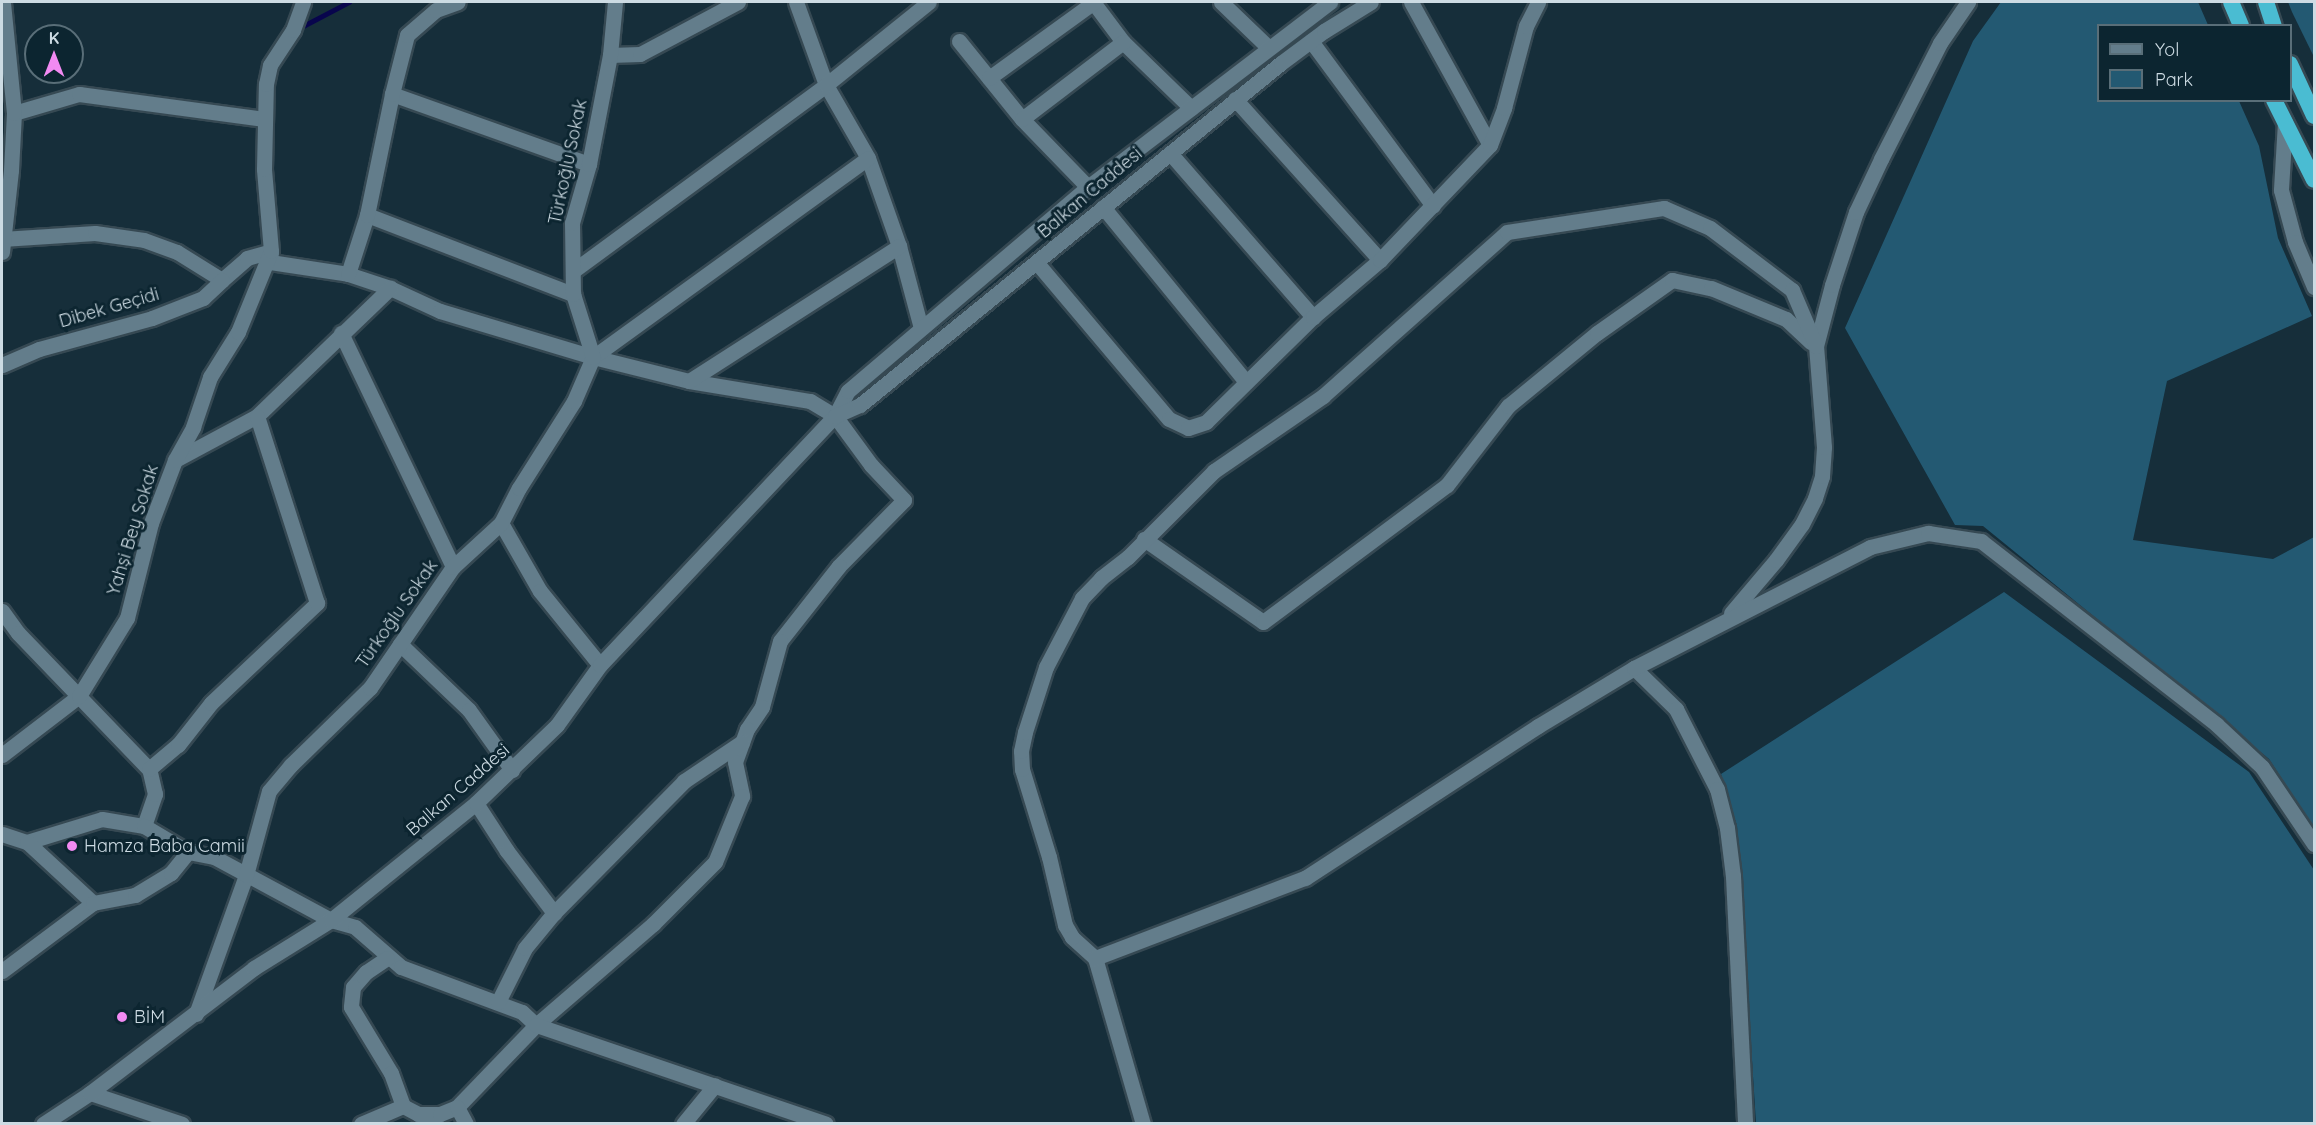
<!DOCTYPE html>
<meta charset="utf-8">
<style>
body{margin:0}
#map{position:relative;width:2316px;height:1125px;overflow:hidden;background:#162e3a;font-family:Quicksand,sans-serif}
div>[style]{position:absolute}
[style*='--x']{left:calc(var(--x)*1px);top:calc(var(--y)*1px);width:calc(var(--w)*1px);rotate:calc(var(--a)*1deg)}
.green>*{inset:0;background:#235972}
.stream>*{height:5px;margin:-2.5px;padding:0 2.5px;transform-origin:2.5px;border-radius:2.5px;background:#08054d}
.roads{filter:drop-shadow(2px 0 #364953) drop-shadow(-2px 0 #364953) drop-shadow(0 2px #364953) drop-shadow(0 -2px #364953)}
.minor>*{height:15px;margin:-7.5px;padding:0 7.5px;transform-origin:7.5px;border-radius:7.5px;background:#637d8b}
.tertiary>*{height:15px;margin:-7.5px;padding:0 7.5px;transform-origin:7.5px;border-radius:7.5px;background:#637d8b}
.secondary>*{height:15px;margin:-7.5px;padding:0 7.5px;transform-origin:7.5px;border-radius:7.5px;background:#637d8b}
.trunk>*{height:16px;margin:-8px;padding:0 8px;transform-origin:8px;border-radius:8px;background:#4abcd2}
.dots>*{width:16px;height:16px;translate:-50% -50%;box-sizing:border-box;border:3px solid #0c2530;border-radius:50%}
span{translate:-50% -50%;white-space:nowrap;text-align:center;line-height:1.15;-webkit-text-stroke:6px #0c2530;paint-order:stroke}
.street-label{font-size:18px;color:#cddbe3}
.poi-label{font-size:18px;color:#cddbe3}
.left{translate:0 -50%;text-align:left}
.frame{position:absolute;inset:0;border:3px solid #cddbe3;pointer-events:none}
.legend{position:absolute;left:2097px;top:24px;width:195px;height:78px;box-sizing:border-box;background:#0c2530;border:2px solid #596e78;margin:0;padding:8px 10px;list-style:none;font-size:18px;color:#cddbe3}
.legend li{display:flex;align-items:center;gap:12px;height:30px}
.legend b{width:30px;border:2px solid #596e78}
.north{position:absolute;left:24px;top:24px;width:60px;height:60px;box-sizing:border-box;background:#0c2530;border:2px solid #596e78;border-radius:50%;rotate:0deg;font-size:16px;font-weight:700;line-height:24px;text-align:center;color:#cddbe3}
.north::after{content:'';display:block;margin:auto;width:21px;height:27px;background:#f28af2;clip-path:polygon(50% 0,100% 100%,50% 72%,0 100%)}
</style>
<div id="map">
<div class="green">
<div style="clip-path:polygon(2001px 2px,2198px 2px,2208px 25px,2098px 26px,2098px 100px,2239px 101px,2259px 146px,2278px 238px,2312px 316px,2167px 381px,2133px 540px,2273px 559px,2314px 537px,2314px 828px,2269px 759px,1983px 526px,1955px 525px,1845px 328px,1973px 41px)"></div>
<div style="clip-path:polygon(2288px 2px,2314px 2px,2314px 57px,2292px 12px)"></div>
<div style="clip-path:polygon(2004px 592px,2249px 772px,2314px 870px,2314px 1123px,1756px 1123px,1737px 826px,1721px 774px)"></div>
</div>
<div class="stream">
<div style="--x:303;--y:26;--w:52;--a:-27.6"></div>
</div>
<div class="roads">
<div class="minor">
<div style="--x:796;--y:2;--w:88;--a:70.1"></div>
<div style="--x:826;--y:85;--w:84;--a:60.1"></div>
<div style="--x:868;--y:158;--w:93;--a:70.6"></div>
<div style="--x:899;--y:246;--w:85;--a:75"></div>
<div style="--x:1093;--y:2;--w:50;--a:53.1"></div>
<div style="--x:1123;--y:42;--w:95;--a:44.1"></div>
<div style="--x:1221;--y:2;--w:65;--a:43.8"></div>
<div style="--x:1411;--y:2;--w:163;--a:61.1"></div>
<div style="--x:959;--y:41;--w:100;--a:51.1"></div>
<div style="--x:1022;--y:119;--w:95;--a:45.9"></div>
<div style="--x:1311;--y:41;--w:205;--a:53.5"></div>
<div style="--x:610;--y:55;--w:30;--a:-2"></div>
<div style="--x:640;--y:54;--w:111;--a:-28"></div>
<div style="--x:989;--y:78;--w:130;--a:-35.9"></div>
<div style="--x:392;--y:94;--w:209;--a:19.6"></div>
<div style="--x:1235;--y:99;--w:217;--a:48"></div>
<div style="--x:14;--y:113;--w:68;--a:-16.3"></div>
<div style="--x:79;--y:94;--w:187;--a:7.7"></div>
<div style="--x:1022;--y:119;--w:127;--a:-37.3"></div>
<div style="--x:1170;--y:153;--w:218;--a:48.9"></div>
<div style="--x:1103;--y:207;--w:226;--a:50.7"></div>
<div style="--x:367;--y:215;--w:221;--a:21"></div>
<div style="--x:2;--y:239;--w:93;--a:-3.7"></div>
<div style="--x:95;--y:233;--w:49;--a:8.1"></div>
<div style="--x:144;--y:240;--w:35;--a:20"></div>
<div style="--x:177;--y:252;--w:53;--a:31.9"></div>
<div style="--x:222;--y:280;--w:33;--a:-41"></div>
<div style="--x:247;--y:258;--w:25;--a:-16"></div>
<div style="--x:271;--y:251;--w:11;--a:95"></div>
<div style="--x:270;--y:262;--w:79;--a:8.7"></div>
<div style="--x:348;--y:274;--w:44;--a:18.4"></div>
<div style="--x:390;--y:288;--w:55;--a:24.7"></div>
<div style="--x:440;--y:311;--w:160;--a:16.7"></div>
<div style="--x:593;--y:357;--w:99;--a:14"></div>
<div style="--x:689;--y:381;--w:123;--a:9.4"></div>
<div style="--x:810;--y:401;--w:29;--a:31"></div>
<div style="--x:835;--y:416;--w:61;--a:53.7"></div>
<div style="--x:871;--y:465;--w:48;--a:46.7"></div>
<div style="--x:904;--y:500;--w:93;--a:134.6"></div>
<div style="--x:839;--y:566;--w:95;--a:128.2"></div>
<div style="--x:780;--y:641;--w:68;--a:105.3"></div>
<div style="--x:762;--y:707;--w:27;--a:124"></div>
<div style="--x:747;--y:729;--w:35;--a:110"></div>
<div style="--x:735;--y:762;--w:35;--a:78"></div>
<div style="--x:742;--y:796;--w:71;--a:112.2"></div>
<div style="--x:715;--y:862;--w:88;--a:135"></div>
<div style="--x:653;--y:924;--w:155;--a:139.2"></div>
<div style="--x:536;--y:1025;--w:114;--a:133.9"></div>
<div style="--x:2;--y:252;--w:82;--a:-83.7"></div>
<div style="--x:11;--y:170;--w:57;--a:-87"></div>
<div style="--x:14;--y:113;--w:112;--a:-95.7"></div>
<div style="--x:1037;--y:263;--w:204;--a:49.8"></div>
<div style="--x:1169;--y:419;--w:21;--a:25"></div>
<div style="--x:1188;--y:428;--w:19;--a:-18"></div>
<div style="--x:1206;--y:422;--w:150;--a:-44.5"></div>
<div style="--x:1313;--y:317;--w:88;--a:-40.4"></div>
<div style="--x:1380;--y:260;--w:159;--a:-46.3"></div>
<div style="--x:1490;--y:145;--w:40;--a:-69"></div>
<div style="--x:1504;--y:108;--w:85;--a:-75"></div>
<div style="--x:1526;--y:26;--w:27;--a:-63"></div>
<div style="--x:573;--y:271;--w:314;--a:-36.3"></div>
<div style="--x:826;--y:85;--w:132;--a:-38.9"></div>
<div style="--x:348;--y:274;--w:62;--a:-72.1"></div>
<div style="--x:367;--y:215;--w:124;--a:-78.3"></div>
<div style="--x:392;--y:94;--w:61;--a:-75.7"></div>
<div style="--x:407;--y:35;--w:38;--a:-41"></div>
<div style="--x:436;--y:10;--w:23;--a:-20"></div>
<div style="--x:341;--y:333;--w:259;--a:64.4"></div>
<div style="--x:593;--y:357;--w:339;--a:-35.9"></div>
<div style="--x:2;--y:365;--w:40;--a:-23.4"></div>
<div style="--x:39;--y:349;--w:117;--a:-15.3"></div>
<div style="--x:152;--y:318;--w:55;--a:-21.4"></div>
<div style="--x:203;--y:298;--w:26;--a:-43"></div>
<div style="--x:689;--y:381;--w:250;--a:-32.7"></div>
<div style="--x:175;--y:460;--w:93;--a:-28.2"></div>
<div style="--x:257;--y:416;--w:185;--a:-43.9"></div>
<div style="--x:501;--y:523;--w:78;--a:60.2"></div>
<div style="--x:540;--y:591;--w:95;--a:51"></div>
<div style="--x:1144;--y:539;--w:145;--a:34.9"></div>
<div style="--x:1263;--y:622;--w:229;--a:-36.7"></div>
<div style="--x:1447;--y:485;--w:100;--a:-52.3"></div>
<div style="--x:1508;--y:406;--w:115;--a:-39.4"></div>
<div style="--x:1597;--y:333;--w:92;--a:-35.2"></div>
<div style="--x:1672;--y:280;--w:40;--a:12"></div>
<div style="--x:1711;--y:288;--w:81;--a:22.5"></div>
<div style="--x:1786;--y:319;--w:34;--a:43"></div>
<div style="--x:2;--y:611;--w:27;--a:54"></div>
<div style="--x:18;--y:633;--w:189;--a:46.1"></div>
<div style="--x:1731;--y:613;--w:70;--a:-49.7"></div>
<div style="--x:1776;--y:560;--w:44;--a:-54.2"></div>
<div style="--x:1802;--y:524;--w:29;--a:-63"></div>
<div style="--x:1815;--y:498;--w:23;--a:-72"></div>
<div style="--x:1822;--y:476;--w:29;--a:-86"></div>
<div style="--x:1824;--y:447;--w:101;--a:-94.5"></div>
<div style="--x:1816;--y:346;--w:63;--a:-75.3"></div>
<div style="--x:1832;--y:285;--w:77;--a:-71.8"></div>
<div style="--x:1856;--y:212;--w:59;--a:-64.7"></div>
<div style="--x:1881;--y:159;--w:130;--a:-63"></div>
<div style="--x:1940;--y:43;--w:50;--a:-55.7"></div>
<div style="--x:400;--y:644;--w:95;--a:43.7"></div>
<div style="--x:469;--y:710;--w:74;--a:54.4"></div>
<div style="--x:1634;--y:668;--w:59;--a:44.3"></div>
<div style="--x:1676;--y:709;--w:90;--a:62.9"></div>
<div style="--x:1717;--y:789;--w:40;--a:75.6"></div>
<div style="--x:1727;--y:828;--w:48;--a:82.9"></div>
<div style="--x:1733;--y:876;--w:248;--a:87.2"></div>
<div style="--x:2;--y:755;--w:97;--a:-37.5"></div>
<div style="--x:79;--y:696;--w:92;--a:-58.4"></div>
<div style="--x:127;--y:618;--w:98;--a:-75.8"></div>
<div style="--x:151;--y:523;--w:67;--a:-69.1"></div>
<div style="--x:175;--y:460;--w:38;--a:-61"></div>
<div style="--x:193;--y:427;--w:53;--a:-71.2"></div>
<div style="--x:210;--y:377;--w:53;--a:-58.1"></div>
<div style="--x:238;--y:332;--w:87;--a:-67.8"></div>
<div style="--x:271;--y:251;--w:82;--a:-94.9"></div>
<div style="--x:264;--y:169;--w:85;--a:-88.7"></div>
<div style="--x:266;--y:84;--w:19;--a:-78"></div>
<div style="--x:270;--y:65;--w:42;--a:-56.7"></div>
<div style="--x:293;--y:30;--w:30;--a:-70"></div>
<div style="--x:476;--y:803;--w:57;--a:57.1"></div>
<div style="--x:507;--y:851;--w:78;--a:52.8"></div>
<div style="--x:144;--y:826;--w:34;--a:-71"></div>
<div style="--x:155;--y:794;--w:26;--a:-103"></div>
<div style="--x:149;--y:769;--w:38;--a:-40"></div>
<div style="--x:178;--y:745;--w:53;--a:-51.8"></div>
<div style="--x:211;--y:703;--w:146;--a:-43.3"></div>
<div style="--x:317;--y:603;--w:196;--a:-107.8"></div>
<div style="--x:2;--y:834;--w:26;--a:18"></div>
<div style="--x:27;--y:842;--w:78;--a:-17"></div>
<div style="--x:102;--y:819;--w:43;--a:9.5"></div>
<div style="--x:144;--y:826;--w:51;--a:30.6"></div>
<div style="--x:188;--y:852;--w:26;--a:11"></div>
<div style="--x:214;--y:857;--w:133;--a:28.3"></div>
<div style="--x:331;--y:920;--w:25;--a:16"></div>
<div style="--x:355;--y:927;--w:61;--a:41"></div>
<div style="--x:401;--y:967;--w:129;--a:20.4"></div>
<div style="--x:522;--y:1012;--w:19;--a:43"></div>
<div style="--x:536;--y:1025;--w:306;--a:18.8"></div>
<div style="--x:27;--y:842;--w:90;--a:42.7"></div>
<div style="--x:387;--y:958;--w:25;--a:146"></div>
<div style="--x:366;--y:972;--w:20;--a:131"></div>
<div style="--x:353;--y:987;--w:20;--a:96"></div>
<div style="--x:351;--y:1007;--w:77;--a:58.8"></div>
<div style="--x:391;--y:1073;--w:35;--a:70"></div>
<div style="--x:403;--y:1106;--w:17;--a:28"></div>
<div style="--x:418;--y:1114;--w:22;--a:0"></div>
<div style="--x:440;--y:1114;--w:18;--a:-22"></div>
<div style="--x:457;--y:1107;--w:19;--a:62"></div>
<div style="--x:1095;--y:958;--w:31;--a:-138"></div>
<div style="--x:1072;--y:937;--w:14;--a:-120"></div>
<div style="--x:1065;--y:925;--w:70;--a:-103.2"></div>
<div style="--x:1049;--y:857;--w:92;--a:-107.1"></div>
<div style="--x:1022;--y:769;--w:18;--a:-93"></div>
<div style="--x:1021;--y:751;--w:19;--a:-78"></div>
<div style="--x:1025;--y:732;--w:68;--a:-72.1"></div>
<div style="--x:1046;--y:667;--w:78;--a:-62.4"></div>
<div style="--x:1082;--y:598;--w:28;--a:-46"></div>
<div style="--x:1101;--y:578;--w:34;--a:-38"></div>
<div style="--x:1128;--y:557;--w:122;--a:-45"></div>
<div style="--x:1214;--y:471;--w:132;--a:-34.5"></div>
<div style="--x:1323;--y:396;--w:246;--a:-41.7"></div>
<div style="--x:1507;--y:232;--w:159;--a:-8.7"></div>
<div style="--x:1664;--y:208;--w:50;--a:23.5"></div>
<div style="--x:1710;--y:228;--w:103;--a:37.1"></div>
<div style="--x:1792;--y:290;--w:61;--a:66.8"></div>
<div style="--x:2;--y:971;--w:114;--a:-36.8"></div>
<div style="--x:93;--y:903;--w:43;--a:-10.8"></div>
<div style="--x:135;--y:895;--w:42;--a:-31.4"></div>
<div style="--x:171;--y:873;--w:27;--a:-51"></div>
<div style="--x:498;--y:1002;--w:60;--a:-63.4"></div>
<div style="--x:525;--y:948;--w:45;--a:-50.4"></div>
<div style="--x:554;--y:913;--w:185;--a:-45.4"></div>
<div style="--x:684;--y:781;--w:70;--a:-33.9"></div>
<div style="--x:196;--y:1014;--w:148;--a:-70.2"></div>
<div style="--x:246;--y:875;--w:87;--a:-74.7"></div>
<div style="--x:269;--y:791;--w:34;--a:-50"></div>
<div style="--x:291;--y:765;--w:110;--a:-44.3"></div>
<div style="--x:370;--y:688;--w:147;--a:-55.6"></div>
<div style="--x:453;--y:567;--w:65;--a:-42.5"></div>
<div style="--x:501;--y:523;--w:39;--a:-63"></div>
<div style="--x:519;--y:488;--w:103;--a:-57.7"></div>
<div style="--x:574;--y:401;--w:48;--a:-66.6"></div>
<div style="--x:593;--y:357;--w:66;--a:-107.6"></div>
<div style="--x:573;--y:294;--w:71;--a:-90.8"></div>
<div style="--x:572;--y:223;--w:61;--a:-73.9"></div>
<div style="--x:589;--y:164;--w:111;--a:-79.1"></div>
<div style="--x:610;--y:55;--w:53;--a:-84.6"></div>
<div style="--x:90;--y:1093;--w:97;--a:18.6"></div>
<div style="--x:361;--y:1124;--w:46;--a:-23.2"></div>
<div style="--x:683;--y:1124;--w:50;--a:-50.6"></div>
<div style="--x:1143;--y:1124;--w:173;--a:-106.1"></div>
<div style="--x:1095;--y:958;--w:225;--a:-20.9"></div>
<div style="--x:1305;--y:878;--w:278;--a:-33.1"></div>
<div style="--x:1538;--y:726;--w:112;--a:-31.1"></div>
<div style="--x:1634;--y:668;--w:265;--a:-27.1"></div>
<div style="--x:1870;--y:547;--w:60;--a:-13.6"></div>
<div style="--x:1928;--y:533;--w:54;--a:8.6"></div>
<div style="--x:1981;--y:541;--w:298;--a:37.9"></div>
<div style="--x:2216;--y:724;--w:63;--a:43.1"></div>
<div style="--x:2262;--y:767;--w:93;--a:56"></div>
</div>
<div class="tertiary">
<div style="--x:2285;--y:122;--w:68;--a:93.4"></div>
<div style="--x:2281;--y:190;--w:54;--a:74.9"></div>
<div style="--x:2295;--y:242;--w:49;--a:67.1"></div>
</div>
<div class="secondary">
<div style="--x:835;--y:416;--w:28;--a:-63"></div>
<div style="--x:848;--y:391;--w:315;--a:-40.4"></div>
<div style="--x:1088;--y:187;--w:305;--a:-37.4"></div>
<div style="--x:43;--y:1124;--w:56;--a:-33.4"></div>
<div style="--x:90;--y:1093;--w:206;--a:-37.3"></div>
<div style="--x:254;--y:968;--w:91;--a:-31.9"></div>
<div style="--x:331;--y:920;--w:186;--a:-38.9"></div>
<div style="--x:476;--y:803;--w:112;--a:-43.9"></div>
<div style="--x:557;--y:725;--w:74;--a:-54.4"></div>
<div style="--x:600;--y:665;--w:342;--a:-46.7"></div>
<div style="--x:835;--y:416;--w:27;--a:-24"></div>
<div style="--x:860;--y:405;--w:542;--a:-39.09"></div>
<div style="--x:1281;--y:63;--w:54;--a:-36.7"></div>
<div style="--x:1324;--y:31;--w:55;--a:-31.7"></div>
</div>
<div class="trunk">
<div style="--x:2231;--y:2;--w:26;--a:67"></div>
<div style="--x:2266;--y:2;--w:25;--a:72"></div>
<div style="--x:2290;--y:64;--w:57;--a:65.2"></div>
<div style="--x:2274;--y:100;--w:89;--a:63.4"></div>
</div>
</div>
<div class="dots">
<div style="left:72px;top:846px;background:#f28af2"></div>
<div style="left:122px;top:1017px;background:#f28af2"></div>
</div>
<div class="street-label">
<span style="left:568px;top:162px;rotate:-78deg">Türkoğlu Sokak</span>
<span style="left:1090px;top:193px;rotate:-40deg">Balkan Caddesi</span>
<span style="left:109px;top:308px;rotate:-16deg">Dibek Geçidi</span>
<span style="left:133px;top:530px;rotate:-73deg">Yahşi Bey Sokak</span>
<span style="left:397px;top:614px;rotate:-55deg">Türkoğlu Sokak</span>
<span style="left:458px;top:790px;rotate:-41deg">Balkan Caddesi</span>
</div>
<div class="poi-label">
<span class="left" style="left:84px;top:846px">Hamza Baba Camii</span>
<span class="left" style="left:134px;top:1017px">BİM</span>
</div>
<div class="frame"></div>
<ul class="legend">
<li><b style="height:8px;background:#637d8b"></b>Yol</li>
<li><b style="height:16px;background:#235972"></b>Park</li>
</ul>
<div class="north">K</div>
</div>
